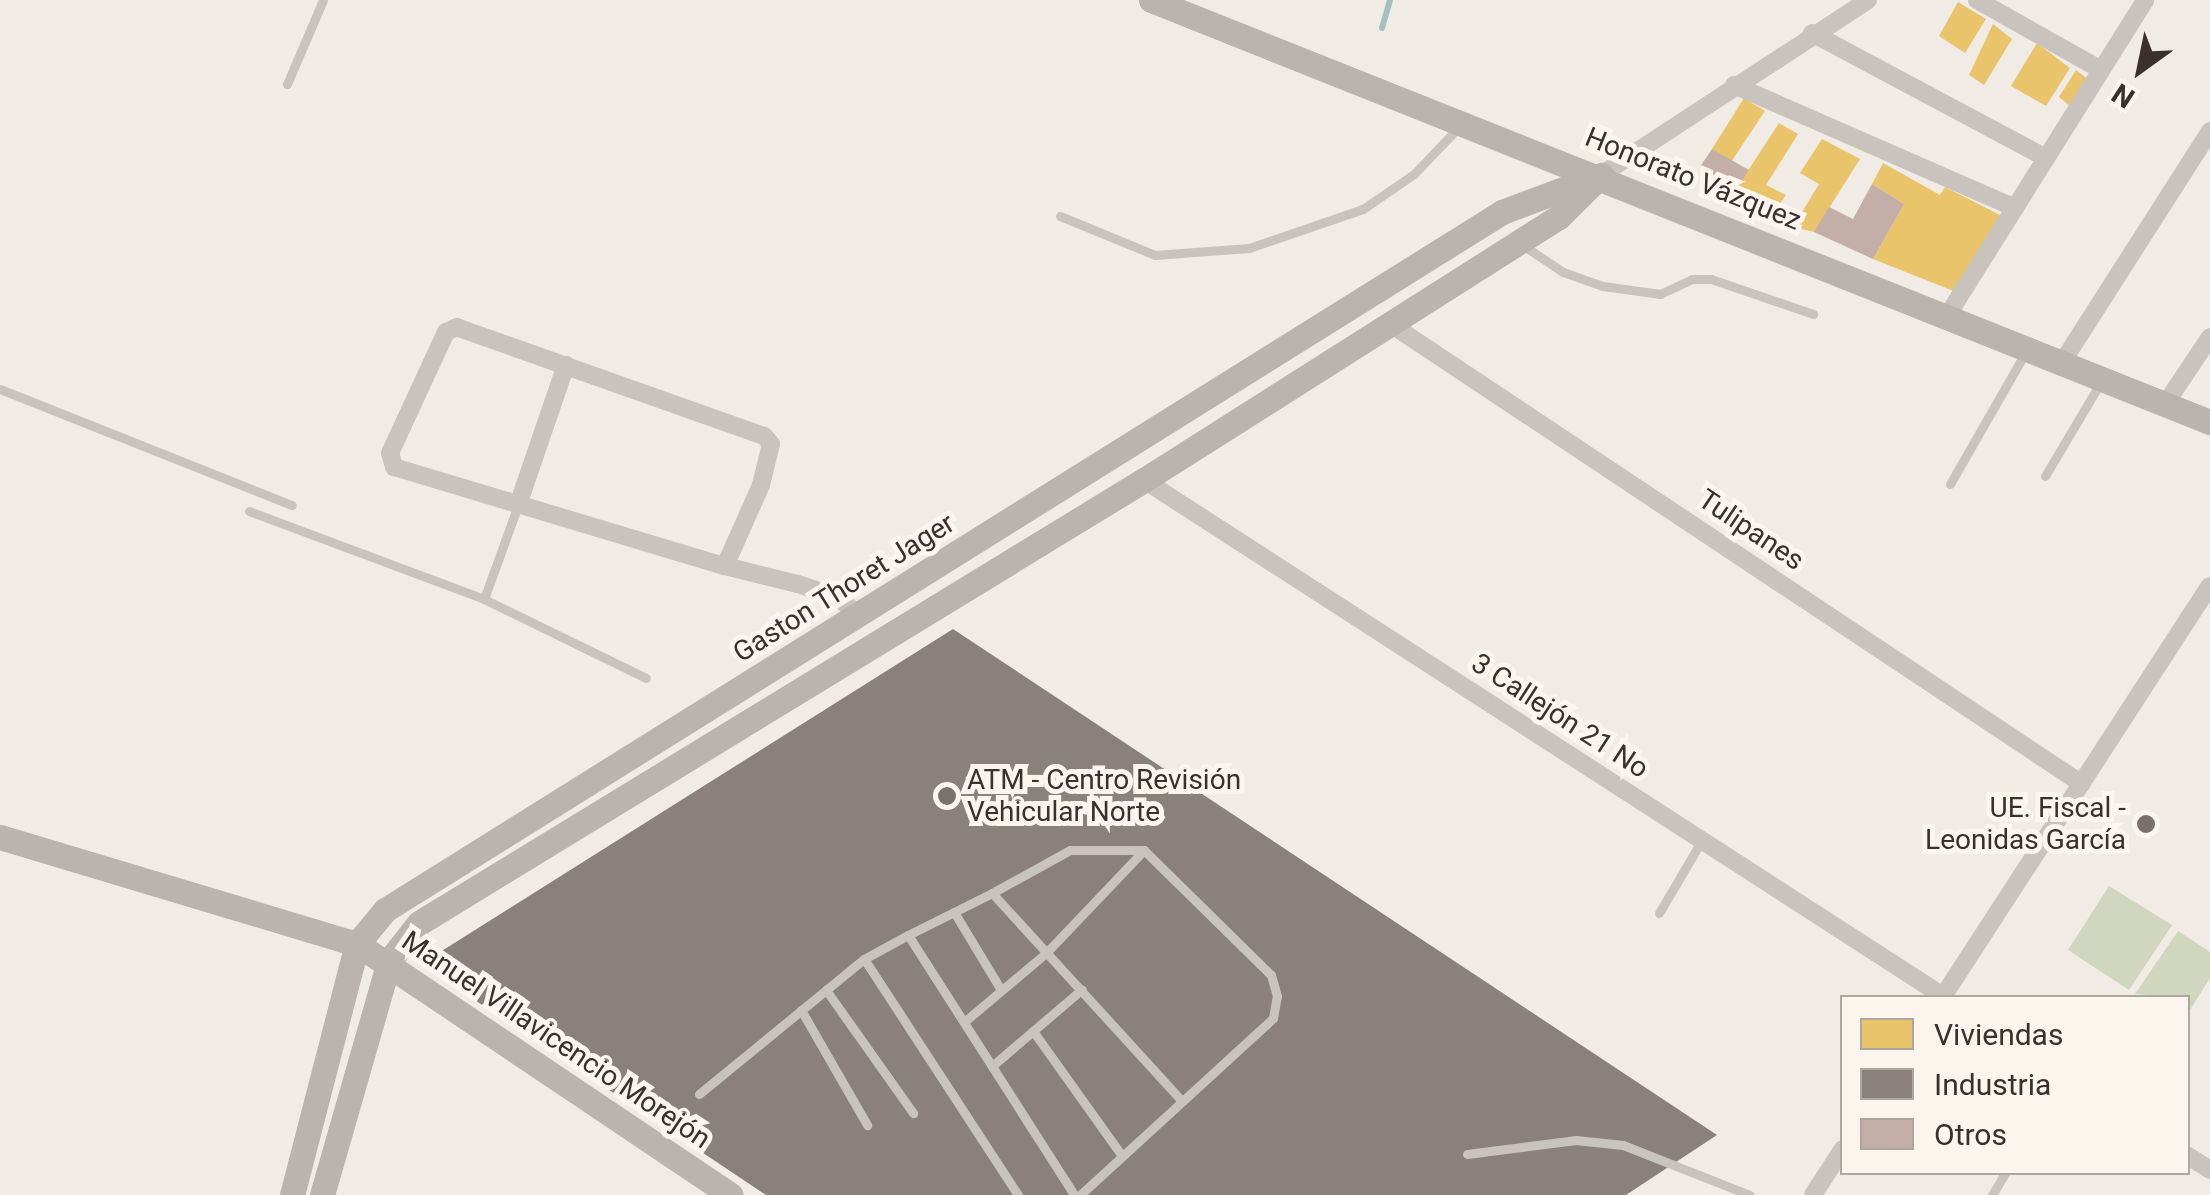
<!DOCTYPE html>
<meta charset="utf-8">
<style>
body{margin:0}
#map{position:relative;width:2210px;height:1195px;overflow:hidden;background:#f0ebe5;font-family:Roboto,sans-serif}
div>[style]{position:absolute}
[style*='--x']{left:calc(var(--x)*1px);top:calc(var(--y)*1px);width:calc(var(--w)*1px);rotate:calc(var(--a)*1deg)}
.green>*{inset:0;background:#d1d6bf}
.homes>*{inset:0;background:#e9c46a}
.industry>*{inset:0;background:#8a817c}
.stream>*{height:6px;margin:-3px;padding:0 3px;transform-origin:3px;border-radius:3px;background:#a1c2c1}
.building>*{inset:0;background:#c3afa7}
.lane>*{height:9px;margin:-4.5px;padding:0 4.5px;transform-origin:4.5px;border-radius:4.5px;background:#c9c3be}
.street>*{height:18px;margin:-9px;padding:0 9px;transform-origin:9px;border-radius:9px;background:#c9c3be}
.secondary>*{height:25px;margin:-12.5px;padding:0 12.5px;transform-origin:12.5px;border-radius:12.5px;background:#bab3ae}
.dots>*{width:28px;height:28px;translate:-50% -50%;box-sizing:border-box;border:5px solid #fbf5ee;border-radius:50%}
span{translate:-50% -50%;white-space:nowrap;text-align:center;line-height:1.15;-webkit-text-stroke:10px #fbf5ee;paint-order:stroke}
.street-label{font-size:28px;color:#3b302b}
.poi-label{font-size:28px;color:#3b302b}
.left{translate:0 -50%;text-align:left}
.right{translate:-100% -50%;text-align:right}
.legend{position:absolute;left:1840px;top:995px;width:350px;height:180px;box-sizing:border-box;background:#fbf5ee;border:2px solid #aea6a0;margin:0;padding:12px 18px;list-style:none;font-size:30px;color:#3b302b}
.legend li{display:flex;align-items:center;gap:20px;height:50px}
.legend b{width:50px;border:2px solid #aea6a0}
.north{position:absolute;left:2090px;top:20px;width:100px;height:100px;-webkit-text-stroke:8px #fbf5ee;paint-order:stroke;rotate:213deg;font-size:28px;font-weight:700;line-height:40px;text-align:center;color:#3b302b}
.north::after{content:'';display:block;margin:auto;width:35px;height:45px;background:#3b302b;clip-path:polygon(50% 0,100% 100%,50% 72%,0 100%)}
</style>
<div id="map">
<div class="green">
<div style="clip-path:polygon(2109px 886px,2172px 925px,2129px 990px,2068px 950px)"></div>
<div style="clip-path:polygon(2178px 931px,2210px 952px,2210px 978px,2188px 1013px,2188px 998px,2135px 994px)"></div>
</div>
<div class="homes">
<div style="clip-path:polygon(1958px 2px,1986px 19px,1965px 53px,1939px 36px)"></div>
<div style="clip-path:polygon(1993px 24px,2012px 39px,1984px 85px,1969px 75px)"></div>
<div style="clip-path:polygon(2037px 43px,2070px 68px,2046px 106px,2011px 86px)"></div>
<div style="clip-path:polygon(2076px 70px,2089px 80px,2071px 107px,2059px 97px)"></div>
<div style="clip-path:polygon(1744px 98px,1765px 111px,1731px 162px,1712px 149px)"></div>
<div style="clip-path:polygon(1779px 123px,1798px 134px,1766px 185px,1786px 195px,1770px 218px,1736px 189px)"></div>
<div style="clip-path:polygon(1822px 139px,1860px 159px,1814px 232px,1793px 227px,1819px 184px,1800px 173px)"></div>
<div style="clip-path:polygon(1883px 163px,1940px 195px,1945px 187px,2008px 219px,1961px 294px,1873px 259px,1904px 204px,1872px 184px)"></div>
</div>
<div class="industry">
<div style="clip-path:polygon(953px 629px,1717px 1135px,1626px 1195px,766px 1195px,421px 964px)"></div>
</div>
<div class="stream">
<div style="--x:1382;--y:28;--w:29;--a:-74"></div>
</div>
<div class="building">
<div style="clip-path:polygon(1712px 149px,1749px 170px,1736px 189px,1700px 167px)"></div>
<div style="clip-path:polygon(1872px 184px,1904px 204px,1873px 259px,1814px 232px,1829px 207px,1853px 219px)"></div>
</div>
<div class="lane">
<div style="--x:287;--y:84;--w:91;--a:-66.8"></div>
<div style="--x:1060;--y:216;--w:103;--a:22.3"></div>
<div style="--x:1155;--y:255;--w:94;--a:-4.3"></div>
<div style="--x:1249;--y:248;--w:120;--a:-18.9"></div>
<div style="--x:1363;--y:209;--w:62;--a:-34.5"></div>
<div style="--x:1414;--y:174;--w:64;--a:-46.3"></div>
<div style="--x:1521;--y:244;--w:50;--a:33.7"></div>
<div style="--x:1563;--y:272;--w:42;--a:19.3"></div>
<div style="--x:1603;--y:286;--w:58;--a:8"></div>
<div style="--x:1660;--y:294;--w:35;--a:-25"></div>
<div style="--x:1692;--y:279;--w:19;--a:0"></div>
<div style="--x:1711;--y:279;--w:108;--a:18.9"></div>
<div style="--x:0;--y:389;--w:314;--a:21.7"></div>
<div style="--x:2045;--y:476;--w:112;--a:-59.3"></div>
<div style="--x:1950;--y:484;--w:151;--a:-60.2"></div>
<div style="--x:249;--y:511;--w:251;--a:20.5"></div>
<div style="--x:484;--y:599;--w:100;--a:-70.1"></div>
<div style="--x:484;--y:599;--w:180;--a:26"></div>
<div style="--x:954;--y:912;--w:91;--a:58.9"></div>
<div style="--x:1659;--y:913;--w:85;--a:-59.5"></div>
<div style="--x:908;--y:935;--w:94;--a:-26.6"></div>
<div style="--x:826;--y:990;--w:151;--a:54.7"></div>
<div style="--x:801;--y:1010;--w:133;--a:60.1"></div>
<div style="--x:964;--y:1022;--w:107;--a:-40.1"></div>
<div style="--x:1046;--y:953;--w:142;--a:-46.4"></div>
<div style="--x:1033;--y:1031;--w:153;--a:54.5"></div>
<div style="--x:992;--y:1066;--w:118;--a:-40.5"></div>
<div style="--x:699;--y:1094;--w:213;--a:-39.3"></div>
<div style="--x:1467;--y:1154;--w:110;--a:-7.3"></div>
<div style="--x:1576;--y:1140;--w:47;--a:6.1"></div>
<div style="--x:1623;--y:1145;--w:136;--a:21.5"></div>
<div style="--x:1018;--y:1195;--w:282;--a:-123.1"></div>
<div style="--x:864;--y:959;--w:50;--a:-28.6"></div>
<div style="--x:908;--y:935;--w:308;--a:57.4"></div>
<div style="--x:1080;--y:1195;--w:262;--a:-42.5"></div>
<div style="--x:1273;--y:1018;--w:22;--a:-80"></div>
<div style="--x:1277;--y:996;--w:22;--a:-106"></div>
<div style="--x:1271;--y:975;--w:178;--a:-135.5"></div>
<div style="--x:1144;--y:850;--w:74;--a:180"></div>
<div style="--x:1070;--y:850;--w:89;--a:151.1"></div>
<div style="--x:992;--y:893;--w:282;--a:47.6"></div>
<div style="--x:1992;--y:1195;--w:27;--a:-59"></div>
</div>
<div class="street">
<div style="--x:1977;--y:0;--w:142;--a:29.4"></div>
<div style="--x:1812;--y:33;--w:265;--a:28.1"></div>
<div style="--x:1734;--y:85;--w:307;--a:23.6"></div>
<div style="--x:1601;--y:175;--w:319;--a:-33.2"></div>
<div style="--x:1949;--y:313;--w:369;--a:-57.9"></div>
<div style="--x:1389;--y:323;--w:832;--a:33.63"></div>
<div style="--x:2063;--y:361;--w:273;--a:-57.4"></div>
<div style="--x:2166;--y:403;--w:79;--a:-56.3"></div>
<div style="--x:1144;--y:480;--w:955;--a:32.86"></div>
<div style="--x:519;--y:502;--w:145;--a:-71.1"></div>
<div style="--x:725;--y:566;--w:89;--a:-66"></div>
<div style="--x:761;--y:485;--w:42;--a:-76.3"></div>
<div style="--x:771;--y:444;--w:11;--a:-131"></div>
<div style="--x:764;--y:436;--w:326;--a:-160.5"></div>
<div style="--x:457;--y:327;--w:12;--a:156"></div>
<div style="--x:446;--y:332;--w:133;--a:114.8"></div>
<div style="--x:390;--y:453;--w:15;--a:74"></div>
<div style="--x:394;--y:467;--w:345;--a:16.7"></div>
<div style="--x:725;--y:566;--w:75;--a:13.9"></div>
<div style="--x:798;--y:584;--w:42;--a:18"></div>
<div style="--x:838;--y:597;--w:27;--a:42"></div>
<div style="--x:1942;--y:998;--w:491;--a:-57"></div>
<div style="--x:2188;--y:1156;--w:26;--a:32"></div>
<div style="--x:1813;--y:1195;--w:54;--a:-57.2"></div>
</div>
<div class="secondary">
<div style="--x:1151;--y:0;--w:1140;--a:21.73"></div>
<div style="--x:0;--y:837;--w:373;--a:16.7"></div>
<div style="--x:357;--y:944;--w:450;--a:33.9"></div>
<div style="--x:292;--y:1195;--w:259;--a:-75.5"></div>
<div style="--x:357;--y:944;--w:44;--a:-50.5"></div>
<div style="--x:385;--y:910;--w:1317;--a:-32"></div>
<div style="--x:1502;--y:212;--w:106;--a:-20.5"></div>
<div style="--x:322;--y:1195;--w:243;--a:-74"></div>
<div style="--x:389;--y:961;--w:48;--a:-51.7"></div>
<div style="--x:419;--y:923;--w:850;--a:-31.43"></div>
<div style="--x:1144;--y:480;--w:491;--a:-32.4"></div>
<div style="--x:1559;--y:217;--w:55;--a:-45"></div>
</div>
<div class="dots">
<div style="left:947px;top:796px;background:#7a716c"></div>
<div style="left:2146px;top:824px;background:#7a716c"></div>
</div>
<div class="street-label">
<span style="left:1693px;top:179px;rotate:22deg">Honorato Vázquez</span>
<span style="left:1751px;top:530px;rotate:34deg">Tulipanes</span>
<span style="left:844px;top:588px;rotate:-32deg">Gaston Thoret Jager</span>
<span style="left:1560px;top:716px;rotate:33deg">3 Callejón 21 No</span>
<span style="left:556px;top:1040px;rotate:34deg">Manuel Villavicencio Morejón</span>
</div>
<div class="poi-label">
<span class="left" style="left:967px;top:796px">ATM - Centro Revisión<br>Vehicular Norte</span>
<span class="right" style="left:2126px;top:824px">UE. Fiscal -<br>Leonidas García</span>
</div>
<ul class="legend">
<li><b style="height:28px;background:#e9c46a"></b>Viviendas</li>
<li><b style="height:28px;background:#8a817c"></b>Industria</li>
<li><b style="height:28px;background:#c3afa7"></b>Otros</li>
</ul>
<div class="north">N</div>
</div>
